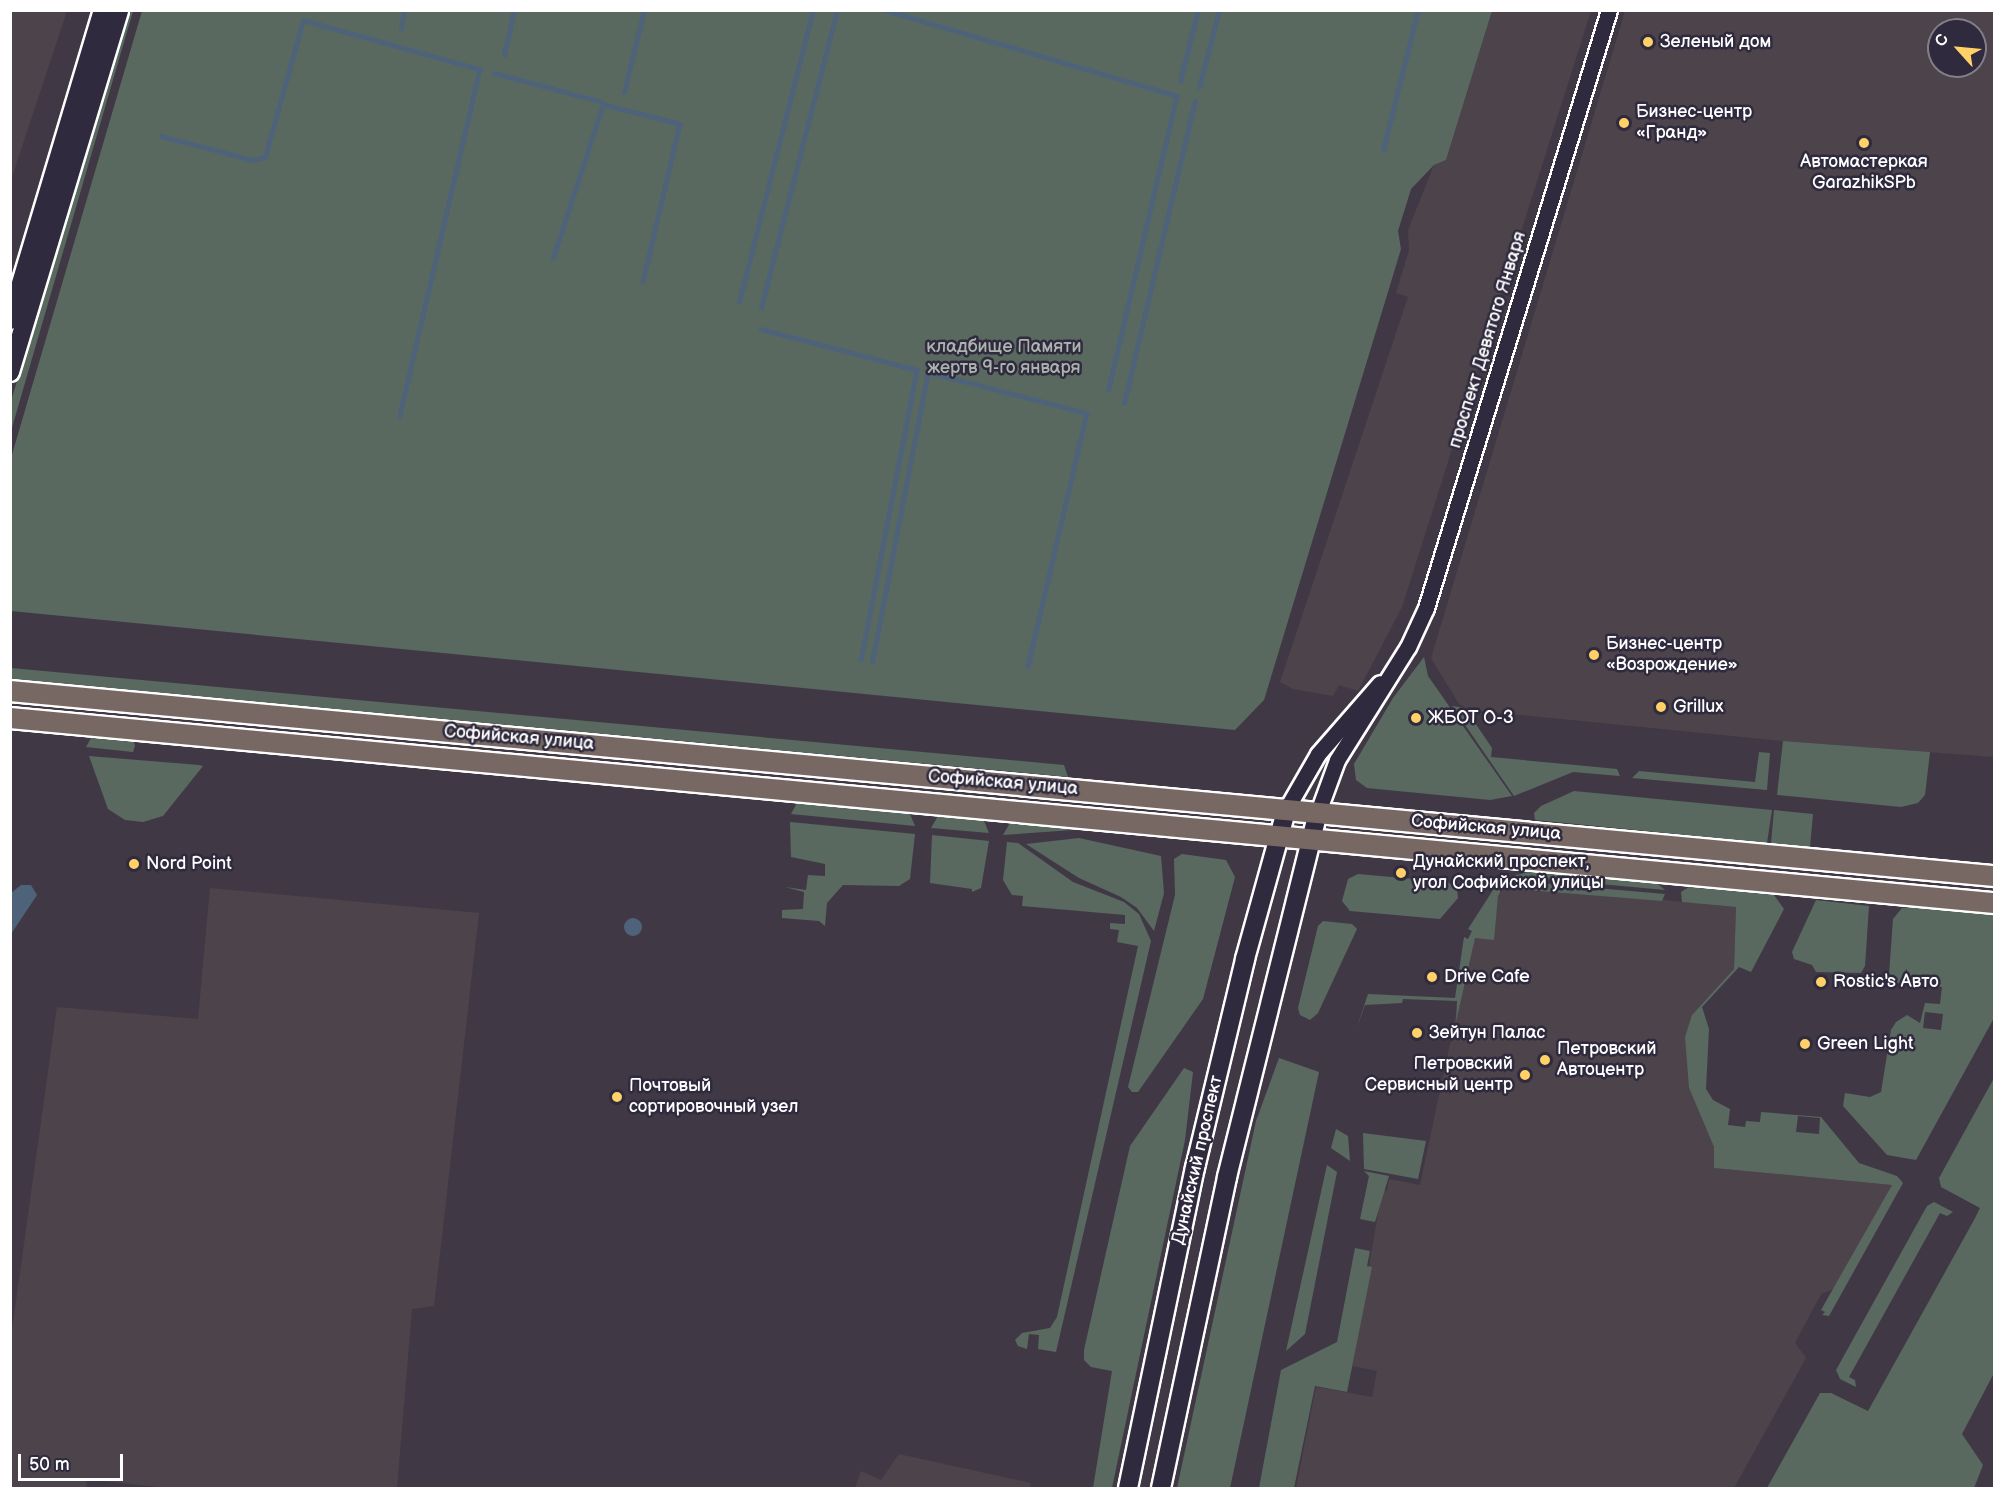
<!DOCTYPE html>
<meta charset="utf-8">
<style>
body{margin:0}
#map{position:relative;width:2005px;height:1499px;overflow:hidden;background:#403945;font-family:"Balsamiq Sans",sans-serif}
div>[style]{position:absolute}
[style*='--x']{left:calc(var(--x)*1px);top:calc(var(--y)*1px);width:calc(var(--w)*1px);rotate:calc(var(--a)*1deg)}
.built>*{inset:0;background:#4c434b}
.green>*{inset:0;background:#596960}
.water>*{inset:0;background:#4e6379}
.round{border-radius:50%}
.stream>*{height:4.5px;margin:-2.25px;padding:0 2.25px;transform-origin:2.25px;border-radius:2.25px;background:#4e6379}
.roads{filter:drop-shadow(2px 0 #fff) drop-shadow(-2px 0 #fff) drop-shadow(0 2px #fff) drop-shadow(0 -2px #fff)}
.tertiary>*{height:15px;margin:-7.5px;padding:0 7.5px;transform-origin:7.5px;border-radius:7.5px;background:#2f2a3d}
.secondary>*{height:18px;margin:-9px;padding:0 9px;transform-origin:9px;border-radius:9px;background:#2f2a3d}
.primary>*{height:20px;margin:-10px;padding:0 10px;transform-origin:10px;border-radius:10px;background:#776864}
.dots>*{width:16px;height:16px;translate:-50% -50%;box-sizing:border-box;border:3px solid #2f2a3d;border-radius:50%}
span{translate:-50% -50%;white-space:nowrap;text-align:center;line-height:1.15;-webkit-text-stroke:5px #2f2a3d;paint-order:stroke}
.poi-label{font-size:18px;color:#fff}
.left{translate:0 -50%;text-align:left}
.right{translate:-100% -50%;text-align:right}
.street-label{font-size:18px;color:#fff}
.park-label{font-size:18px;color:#acb4b0}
.frame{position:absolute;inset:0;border:12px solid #fff;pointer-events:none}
.north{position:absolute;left:1927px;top:18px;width:60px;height:60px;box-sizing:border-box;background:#2f2a3d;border:2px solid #827f8b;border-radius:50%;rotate:297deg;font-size:16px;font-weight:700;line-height:24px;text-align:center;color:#fff}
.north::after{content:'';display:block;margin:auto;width:21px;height:27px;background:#ffd166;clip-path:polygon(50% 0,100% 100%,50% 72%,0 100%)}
.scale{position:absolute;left:18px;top:1454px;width:105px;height:27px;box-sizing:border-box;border:3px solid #fff;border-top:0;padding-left:8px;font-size:18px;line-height:21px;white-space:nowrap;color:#fff;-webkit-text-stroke:4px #2f2a3d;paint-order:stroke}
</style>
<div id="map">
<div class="built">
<div style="clip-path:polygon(11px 10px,67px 11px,11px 180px,10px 11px)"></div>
<div style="clip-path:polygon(1492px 11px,1591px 11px,1402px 607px,1358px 691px,1339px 685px,1333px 696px,1293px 689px,1280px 682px,1408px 297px,1396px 293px,1409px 250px,1408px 230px,1434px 165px,1446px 160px)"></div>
<div style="clip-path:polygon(evenodd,1625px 11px,1994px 11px,1994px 757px,1783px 741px,1470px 710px,1459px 704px,1431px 658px,1625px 11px,1939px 30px,1975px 30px,1975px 66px,1939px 66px,1939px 30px)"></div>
<div style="clip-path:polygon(1506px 885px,1736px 907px,1734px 969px,1692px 1015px,1689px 1088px,1714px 1147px,1714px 1168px,1892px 1185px,1836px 1288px,1821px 1294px,1795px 1343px,1806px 1358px,1734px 1488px,1296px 1488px,1316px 1387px,1372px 1397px,1377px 1371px,1352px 1366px,1382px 1190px,1387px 1191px,1389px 1179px,1420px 1185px,1473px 935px,1498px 889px)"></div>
<div style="clip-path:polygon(210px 888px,479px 913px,434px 1306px,412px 1309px,397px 1488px,167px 1488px,87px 1479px,86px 1488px,11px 1488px,11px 1337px,57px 1007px,198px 1019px)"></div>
<div style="clip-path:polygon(899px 1454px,1031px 1483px,1030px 1488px,855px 1488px,861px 1471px,881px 1480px)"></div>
</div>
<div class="green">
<div style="clip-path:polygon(128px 11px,133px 11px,11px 431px,11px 401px)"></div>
<div style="clip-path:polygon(142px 11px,142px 10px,1492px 11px,1446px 160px,1434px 165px,1411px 189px,1398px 231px,1401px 249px,1264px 700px,1235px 730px,11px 611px,11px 458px)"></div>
<div style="clip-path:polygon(1424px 657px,1428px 676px,1512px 796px,1490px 800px,1367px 788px,1356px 780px,1354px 764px,1393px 698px)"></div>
<div style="clip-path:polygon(11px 668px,1064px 765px,1068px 777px,11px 679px)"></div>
<div style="clip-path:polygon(1452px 706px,1465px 708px,1492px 748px,1491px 757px,1617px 769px,1620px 776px,1573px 772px,1514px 796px)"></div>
<div style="clip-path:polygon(91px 738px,134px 742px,135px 746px,133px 752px,86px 747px)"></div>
<div style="clip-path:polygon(1783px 741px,1930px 752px,1925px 795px,1918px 803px,1901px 807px,1777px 795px)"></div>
<div style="clip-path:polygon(1759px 752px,1770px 753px,1767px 790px,1632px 778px,1639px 771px,1755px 782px)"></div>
<div style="clip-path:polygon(89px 756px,199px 765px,203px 766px,163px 816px,143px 822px,125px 820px,108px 809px)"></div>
<div style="clip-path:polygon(1574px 791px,1772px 810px,1767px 843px,1535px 820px,1534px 813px,1541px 806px)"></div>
<div style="clip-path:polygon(797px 803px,910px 814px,915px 826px,791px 814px)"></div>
<div style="clip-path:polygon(1774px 810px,1813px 814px,1810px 847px,1771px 843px)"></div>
<div style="clip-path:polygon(938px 816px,984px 821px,989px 833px,931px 828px)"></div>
<div style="clip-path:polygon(790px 822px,915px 834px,910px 879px,899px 886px,843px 885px,827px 903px,825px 926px,819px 921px,782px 918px,782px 910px,803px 909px,804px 892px,785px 887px,806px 890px,808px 875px,825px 876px,825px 864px,791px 857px)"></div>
<div style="clip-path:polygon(1010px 823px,1073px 829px,1073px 830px,1003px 835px)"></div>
<div style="clip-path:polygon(932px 835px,989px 841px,981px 888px,972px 892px,972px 889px,930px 883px)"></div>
<div style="clip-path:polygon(1079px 838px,1161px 856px,1164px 893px,1154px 931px,1137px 908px,1121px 897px,1079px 878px,1026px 844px)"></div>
<div style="clip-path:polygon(1007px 842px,1018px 843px,1073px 882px,1124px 902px,1139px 914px,1151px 941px,1056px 1352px,1038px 1349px,1039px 1335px,1029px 1334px,1027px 1349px,1018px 1346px,1015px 1340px,1022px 1333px,1050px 1328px,1057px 1317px,1138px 946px,1117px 942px,1119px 930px,1110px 929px,1110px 923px,1125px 924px,1125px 915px,1022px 906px,1023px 896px,1012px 895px,1003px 880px)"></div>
<div style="clip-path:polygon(1182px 854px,1226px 860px,1235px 877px,1203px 999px,1138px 1092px,1132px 1092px,1128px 1087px,1175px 895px,1174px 859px)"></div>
<div style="clip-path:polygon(1528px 872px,1658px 884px,1665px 890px,1513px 876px)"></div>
<div style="clip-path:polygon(1358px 874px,1448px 882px,1457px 889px,1458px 898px,1440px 919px,1350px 911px,1342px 901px,1348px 879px)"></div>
<div style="clip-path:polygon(1504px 880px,1665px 894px,1662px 901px,1502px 888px,1498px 896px,1494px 940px,1475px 938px,1456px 1022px,1457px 1001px,1403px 999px,1402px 1003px,1365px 1005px,1356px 1030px,1368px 994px,1455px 998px,1464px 937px,1468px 939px,1472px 931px,1468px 929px,1493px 890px)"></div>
<div style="clip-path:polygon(evenodd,1689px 887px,1774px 895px,1784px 909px,1751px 972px,1739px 967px,1702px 1007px,1709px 1029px,1706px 1089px,1713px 1100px,1730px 1109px,1728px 1125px,1745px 1127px,1746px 1121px,1760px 1122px,1761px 1112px,1821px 1117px,1859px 1163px,1897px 1176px,1903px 1183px,1829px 1316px,1822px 1315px,1825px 1312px,1821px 1310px,1892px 1185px,1714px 1168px,1714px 1147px,1689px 1088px,1685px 1037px,1692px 1015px,1734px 969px,1736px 907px,1682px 902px,1681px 892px,1689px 887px,1798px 1116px,1820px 1118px,1819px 1134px,1796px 1132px,1798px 1116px)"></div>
<div style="clip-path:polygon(1816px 900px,1869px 906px,1865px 966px,1861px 973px,1816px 972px,1812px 965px,1794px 959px,1792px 952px)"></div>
<div style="clip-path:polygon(evenodd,1910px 907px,1994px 915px,1994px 1018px,1916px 1160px,1887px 1155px,1843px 1106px,1845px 1093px,1870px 1097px,1881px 1092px,1891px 1030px,1896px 1022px,1907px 1015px,1920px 1023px,1925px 1003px,1940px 1004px,1942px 987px,1895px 983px,1889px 975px,1893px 919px,1902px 908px,1910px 907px,1925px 1012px,1943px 1014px,1941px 1030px,1923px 1028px,1925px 1012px)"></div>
<div style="clip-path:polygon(1323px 921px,1352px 924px,1357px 929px,1318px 1013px,1310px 1020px,1300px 1015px,1298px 1008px,1318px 926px)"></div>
<div style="clip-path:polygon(1279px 1058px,1319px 1072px,1230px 1488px,1177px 1488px,1256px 1121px)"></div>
<div style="clip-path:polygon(1184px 1068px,1193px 1072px,1185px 1140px,1112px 1488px,1093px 1488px,1112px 1371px,1091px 1367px,1084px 1360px,1084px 1350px,1130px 1146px)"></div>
<div style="clip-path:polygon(1994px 1078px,1994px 1373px,1962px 1434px,1983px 1465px,1974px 1488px,1767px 1488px,1820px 1393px,1831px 1393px,1868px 1411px,1974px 1220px,1980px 1208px,1941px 1187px,1939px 1178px)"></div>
<div style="clip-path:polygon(1336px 1129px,1348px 1136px,1350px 1161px,1331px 1148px)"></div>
<div style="clip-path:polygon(1363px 1133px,1426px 1141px,1418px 1179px,1364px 1169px)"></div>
<div style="clip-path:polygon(1327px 1165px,1337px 1172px,1305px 1334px,1286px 1351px)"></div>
<div style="clip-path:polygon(1364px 1171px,1389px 1176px,1375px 1222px,1360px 1219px,1369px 1176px)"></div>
<div style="clip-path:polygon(1934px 1202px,1953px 1212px,1947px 1216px,1940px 1213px,1849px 1377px,1855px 1380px,1856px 1387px,1840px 1379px,1836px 1370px,1927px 1206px)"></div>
<div style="clip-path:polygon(1355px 1248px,1370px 1251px,1367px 1266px,1372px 1267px,1347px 1392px,1315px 1386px,1294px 1488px,1259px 1488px,1281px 1370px,1337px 1342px)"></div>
</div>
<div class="water">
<div style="clip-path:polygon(21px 885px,31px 885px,37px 895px,11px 934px,11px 893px)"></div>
<div class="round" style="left:624px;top:918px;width:18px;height:18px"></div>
</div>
<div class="stream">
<div style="--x:885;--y:10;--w:304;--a:16.4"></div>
<div style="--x:1177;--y:96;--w:301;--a:103.1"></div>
<div style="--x:401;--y:29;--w:19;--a:-81"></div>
<div style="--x:504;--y:55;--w:46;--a:-77.5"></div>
<div style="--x:494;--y:73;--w:109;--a:14.9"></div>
<div style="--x:1180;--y:81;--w:73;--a:-75.8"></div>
<div style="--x:1199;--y:87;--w:80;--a:-75.4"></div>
<div style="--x:624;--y:92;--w:84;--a:-76.3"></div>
<div style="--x:161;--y:136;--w:95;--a:14.6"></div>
<div style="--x:253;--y:160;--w:12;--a:-14"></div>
<div style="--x:265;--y:157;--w:142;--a:-74.5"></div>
<div style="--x:303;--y:20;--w:184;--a:15.5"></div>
<div style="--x:480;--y:69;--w:356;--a:103"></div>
<div style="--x:1383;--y:150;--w:144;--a:-76"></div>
<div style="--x:553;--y:258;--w:162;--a:-72"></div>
<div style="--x:603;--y:104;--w:80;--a:14.6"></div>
<div style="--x:680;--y:124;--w:162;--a:103.2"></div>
<div style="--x:739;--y:302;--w:301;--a:-75.8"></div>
<div style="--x:761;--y:308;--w:308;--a:-75.7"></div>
<div style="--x:761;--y:329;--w:161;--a:14.7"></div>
<div style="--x:917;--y:370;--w:295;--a:100.9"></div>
<div style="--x:1124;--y:403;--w:310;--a:-76.8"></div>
<div style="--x:872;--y:662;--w:295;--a:-79.1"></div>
<div style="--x:928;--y:372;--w:164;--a:14.5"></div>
<div style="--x:1087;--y:413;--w:260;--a:103.1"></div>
</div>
<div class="roads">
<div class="tertiary">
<div style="--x:1287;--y:808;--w:62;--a:-60.1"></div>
<div style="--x:1318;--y:754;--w:94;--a:-48.9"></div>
<div style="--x:1318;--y:812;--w:55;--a:-69.9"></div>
<div style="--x:1337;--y:760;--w:133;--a:-57.9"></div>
<div style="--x:1408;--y:647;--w:43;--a:-65.2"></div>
<div style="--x:1426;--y:608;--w:625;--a:-72.98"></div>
</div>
<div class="secondary">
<div style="--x:10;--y:320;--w:324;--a:-73.3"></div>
<div style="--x:10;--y:372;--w:378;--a:-73.2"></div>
<div style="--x:1128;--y:1488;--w:327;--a:-78.2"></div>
<div style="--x:1195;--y:1168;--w:215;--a:-76.5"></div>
<div style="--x:1245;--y:959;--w:157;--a:-74.5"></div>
<div style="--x:1161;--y:1488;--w:318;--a:-78"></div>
<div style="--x:1227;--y:1177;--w:376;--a:-76"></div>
</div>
<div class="primary">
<div style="--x:10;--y:691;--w:1993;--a:5.33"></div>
<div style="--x:10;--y:718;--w:1993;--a:5.33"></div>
</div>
</div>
<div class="dots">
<div style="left:1648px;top:42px;background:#ffd166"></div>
<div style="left:1624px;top:123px;background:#ffd166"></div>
<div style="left:1864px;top:143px;background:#ffd166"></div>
<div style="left:1594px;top:655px;background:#ffd166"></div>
<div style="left:1661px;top:707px;background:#ffd166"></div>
<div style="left:1416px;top:718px;background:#ffd166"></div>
<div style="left:134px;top:864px;background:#ffd166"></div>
<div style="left:1401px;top:873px;background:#ffd166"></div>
<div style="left:1432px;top:977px;background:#ffd166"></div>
<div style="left:1821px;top:982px;background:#ffd166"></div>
<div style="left:1417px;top:1033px;background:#ffd166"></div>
<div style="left:1805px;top:1044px;background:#ffd166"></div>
<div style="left:1545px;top:1060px;background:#ffd166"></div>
<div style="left:1525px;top:1075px;background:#ffd166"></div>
<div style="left:617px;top:1097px;background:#ffd166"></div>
</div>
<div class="poi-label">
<span class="left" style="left:1660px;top:42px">Зеленый дом</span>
<span class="left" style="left:1636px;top:123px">Бизнес-центр<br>«Гранд»</span>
<span style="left:1864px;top:173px">Автомастеркая<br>GarazhikSPb</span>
<span class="left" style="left:1606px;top:655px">Бизнес-центр<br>«Возрождение»</span>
<span class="left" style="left:1673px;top:707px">Grillux</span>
<span class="left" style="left:1428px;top:718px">ЖБОТ О-3</span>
<span class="left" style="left:1413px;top:873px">Дунайский проспект,<br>угол Софийской улицы</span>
<span class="left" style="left:146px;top:864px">Nord Point</span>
<span class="left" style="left:1444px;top:977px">Drive Cafe</span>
<span class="left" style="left:1833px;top:982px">Rostic's Авто</span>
<span class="left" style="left:1429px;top:1033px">Зейтун Палас</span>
<span class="left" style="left:1817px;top:1044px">Green Light</span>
<span class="left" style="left:1557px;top:1060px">Петровский<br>Автоцентр</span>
<span class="right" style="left:1513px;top:1075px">Петровский<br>Сервисный центр</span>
<span class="left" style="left:629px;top:1097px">Почтовый<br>сортировочный узел</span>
</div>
<div class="street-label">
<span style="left:1488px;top:340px;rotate:-73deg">проспект Девятого Января</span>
<span style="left:519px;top:738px;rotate:5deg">Софийская улица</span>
<span style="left:1003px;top:783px;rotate:5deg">Софийская улица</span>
<span style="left:1486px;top:828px;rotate:5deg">Софийская улица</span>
<span style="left:1198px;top:1160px;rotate:-77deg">Дунайский проспект</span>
</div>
<div class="park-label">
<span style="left:1004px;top:358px">кладбище Памяти<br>жертв 9-го января</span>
</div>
<div class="frame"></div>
<div class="north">С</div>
<div class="scale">50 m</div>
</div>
